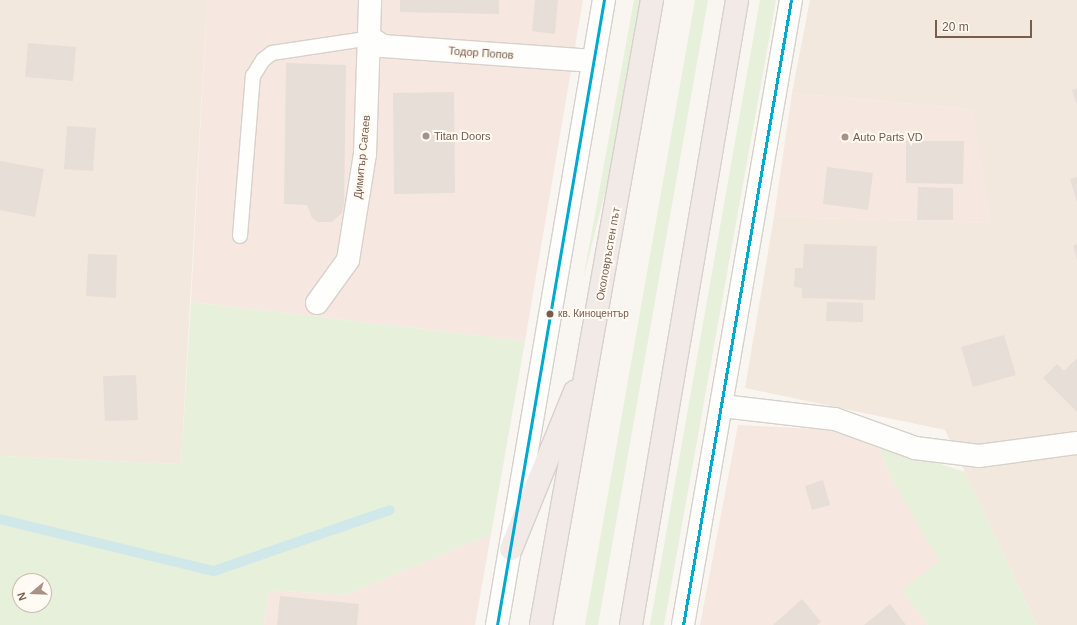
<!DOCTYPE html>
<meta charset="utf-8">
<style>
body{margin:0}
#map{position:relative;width:1077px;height:625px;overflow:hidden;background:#f9f5f0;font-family:Helvetica,sans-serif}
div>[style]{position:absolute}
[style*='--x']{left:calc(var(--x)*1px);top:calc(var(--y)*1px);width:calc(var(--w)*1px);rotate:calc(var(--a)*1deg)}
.residential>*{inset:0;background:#f2e8de}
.commercial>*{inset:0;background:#f6e8e1}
.green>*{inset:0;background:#e7f0db}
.stream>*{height:10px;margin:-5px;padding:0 5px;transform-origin:5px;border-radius:5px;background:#d0e8ea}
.building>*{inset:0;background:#e6ded7}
.roads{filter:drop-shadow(1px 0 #d7d1cb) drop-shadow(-1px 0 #d7d1cb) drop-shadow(0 1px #d7d1cb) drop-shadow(0 -1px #d7d1cb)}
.lane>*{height:14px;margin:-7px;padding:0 7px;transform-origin:7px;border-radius:7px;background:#fefefd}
.street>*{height:22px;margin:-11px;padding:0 11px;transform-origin:11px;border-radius:11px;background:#fefefd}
.highway>*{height:22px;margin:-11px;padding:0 11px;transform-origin:11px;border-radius:11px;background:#f2eae7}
.bus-1>*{height:3px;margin:-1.5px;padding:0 1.5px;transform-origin:1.5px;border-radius:1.5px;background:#00a9ce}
.dots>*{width:11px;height:11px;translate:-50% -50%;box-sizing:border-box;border:2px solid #fffaf3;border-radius:50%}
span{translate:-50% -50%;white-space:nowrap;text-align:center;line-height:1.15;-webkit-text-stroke:4px #fffaf3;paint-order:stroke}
.bus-label{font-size:10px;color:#7a5c4d}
.left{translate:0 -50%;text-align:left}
.street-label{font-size:11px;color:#7a5c4d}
.poi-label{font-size:11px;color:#7a5c4d}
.north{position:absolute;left:12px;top:573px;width:40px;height:40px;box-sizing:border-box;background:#fffaf3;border:1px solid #cabbb1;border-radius:50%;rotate:251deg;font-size:11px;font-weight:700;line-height:16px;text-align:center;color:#7a5c4d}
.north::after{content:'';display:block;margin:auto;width:14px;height:18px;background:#a69286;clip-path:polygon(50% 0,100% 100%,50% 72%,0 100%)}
.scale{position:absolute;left:935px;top:20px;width:97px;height:18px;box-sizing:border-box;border:2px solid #7a5c4d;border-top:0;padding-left:5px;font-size:12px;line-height:14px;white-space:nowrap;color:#7a5c4d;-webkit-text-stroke:3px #fffaf3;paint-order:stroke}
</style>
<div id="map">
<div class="residential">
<div style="clip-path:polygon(0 0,207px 0,181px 464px,0 456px)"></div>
<div style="clip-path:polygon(810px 0,1077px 0,1077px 625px,1037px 625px,945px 430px,745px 388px,774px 217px,990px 223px,972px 109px,792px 93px)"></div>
</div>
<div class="commercial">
<div style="clip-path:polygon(207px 0,583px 0,525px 341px,191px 302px)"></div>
<div style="clip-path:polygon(792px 93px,973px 109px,990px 223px,774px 217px)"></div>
<div style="clip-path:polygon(738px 425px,836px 430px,878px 444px,891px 478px,940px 561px,902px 590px,928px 625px,700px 625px)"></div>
<div style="clip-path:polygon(491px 534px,475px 625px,264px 625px,269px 590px,346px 595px)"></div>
</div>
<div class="green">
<div style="clip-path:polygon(634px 0,645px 0,624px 116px,583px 280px)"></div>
<div style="clip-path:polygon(695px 0,708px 0,598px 625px,585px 625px)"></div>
<div style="clip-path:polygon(760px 0,776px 0,664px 625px,650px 625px)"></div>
<div style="clip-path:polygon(evenodd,191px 302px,525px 341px,491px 534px,346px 595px,269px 590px,264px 625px,0 625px,0 456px,181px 464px,191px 302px,20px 581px,44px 581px,44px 605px,20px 605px,20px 581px)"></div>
<div style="clip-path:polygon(878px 444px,965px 472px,1037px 625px,928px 625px,902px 590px,939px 561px,891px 478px)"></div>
</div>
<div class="stream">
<div style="--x:0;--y:519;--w:220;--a:13.7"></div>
<div style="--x:214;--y:571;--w:186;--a:-19.1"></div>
</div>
<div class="building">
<div style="clip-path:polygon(400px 0,499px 0,499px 14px,400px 12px)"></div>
<div style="clip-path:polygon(535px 0,558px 0,555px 34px,532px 31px)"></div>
<div style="clip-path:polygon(28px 43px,76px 47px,73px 81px,25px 77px)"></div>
<div style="clip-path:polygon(286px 63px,346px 65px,344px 205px,342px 213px,332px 222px,318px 222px,312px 218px,307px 205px,284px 204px)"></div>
<div style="clip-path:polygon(1077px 88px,1077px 105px,1072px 90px)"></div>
<div style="clip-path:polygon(454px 92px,455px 193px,394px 194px,393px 93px)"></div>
<div style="clip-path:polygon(67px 126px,96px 128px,93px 171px,64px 169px)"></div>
<div style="clip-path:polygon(906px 141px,964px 141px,963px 184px,906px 183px)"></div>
<div style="clip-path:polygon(0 161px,44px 169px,35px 217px,0 210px)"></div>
<div style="clip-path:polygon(827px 167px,873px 173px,868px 210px,823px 204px)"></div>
<div style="clip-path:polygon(1077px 177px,1077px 202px,1070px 179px)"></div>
<div style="clip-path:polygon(918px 187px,953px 188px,953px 220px,917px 220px)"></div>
<div style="clip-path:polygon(804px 244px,877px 246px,875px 300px,802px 298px,802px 288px,794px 287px,795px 268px,803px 268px)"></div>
<div style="clip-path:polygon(1077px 244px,1077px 259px,1073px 246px)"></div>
<div style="clip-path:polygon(88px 254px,117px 255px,116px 298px,86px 296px)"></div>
<div style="clip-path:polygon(827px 302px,863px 303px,863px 322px,826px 321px)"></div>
<div style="clip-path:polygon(1004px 335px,1016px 375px,973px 387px,961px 347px)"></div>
<div style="clip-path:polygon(1077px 358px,1077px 412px,1043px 378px,1057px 364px,1064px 371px)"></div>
<div style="clip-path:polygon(136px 375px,138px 420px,105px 421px,103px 376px)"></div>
<div style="clip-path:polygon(823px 480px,830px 505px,812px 510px,805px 486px)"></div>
<div style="clip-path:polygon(280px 596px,359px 604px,357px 625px,277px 625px)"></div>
<div style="clip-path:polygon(802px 599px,821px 622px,817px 625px,773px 625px)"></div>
<div style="clip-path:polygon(890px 604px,906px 625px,864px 625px)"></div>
</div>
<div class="roads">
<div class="lane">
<div style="--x:240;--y:236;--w:161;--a:-85.4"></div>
<div style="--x:253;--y:76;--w:19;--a:-58"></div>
<div style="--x:263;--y:60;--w:11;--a:-38"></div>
<div style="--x:272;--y:53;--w:100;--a:-8.6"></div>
</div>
<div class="street">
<div style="--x:371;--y:38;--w:14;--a:34"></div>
<div style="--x:383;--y:46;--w:211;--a:4.1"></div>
<div style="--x:317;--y:303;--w:53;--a:-54.2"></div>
<div style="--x:348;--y:260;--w:107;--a:-80.9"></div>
<div style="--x:365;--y:154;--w:154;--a:-88.1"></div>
<div style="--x:722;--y:406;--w:114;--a:6.6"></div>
<div style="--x:835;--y:419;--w:85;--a:19.9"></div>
<div style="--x:915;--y:448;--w:64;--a:7.1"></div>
<div style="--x:979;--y:456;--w:99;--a:-7.6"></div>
<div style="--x:497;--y:625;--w:634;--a:-80.29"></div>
<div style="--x:683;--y:625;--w:634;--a:-80.2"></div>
</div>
<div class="highway">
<div style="--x:511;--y:549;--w:170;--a:-67.9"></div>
<div style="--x:541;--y:625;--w:635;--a:-79.93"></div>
<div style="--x:631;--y:625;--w:634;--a:-80.37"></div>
</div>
</div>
<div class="bus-1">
<div style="--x:497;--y:625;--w:634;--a:-80.29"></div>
<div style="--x:683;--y:625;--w:634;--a:-80.2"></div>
</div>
<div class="dots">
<div style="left:426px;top:136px;background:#a69286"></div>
<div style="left:845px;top:137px;background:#a69286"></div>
<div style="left:550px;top:314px;background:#7a5c4d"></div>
</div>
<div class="bus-label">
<span class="left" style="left:558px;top:314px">кв. Киноцентър</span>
</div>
<div class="street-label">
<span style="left:481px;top:53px;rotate:4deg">Тодор Попов</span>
<span style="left:362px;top:157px;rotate:-84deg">Димитър Сагаев</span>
<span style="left:608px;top:254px;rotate:-80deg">Околовръстен път</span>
</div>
<div class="poi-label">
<span class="left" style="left:434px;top:136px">Titan Doors</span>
<span class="left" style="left:853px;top:137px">Auto Parts VD</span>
</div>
<div class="north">N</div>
<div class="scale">20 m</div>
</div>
